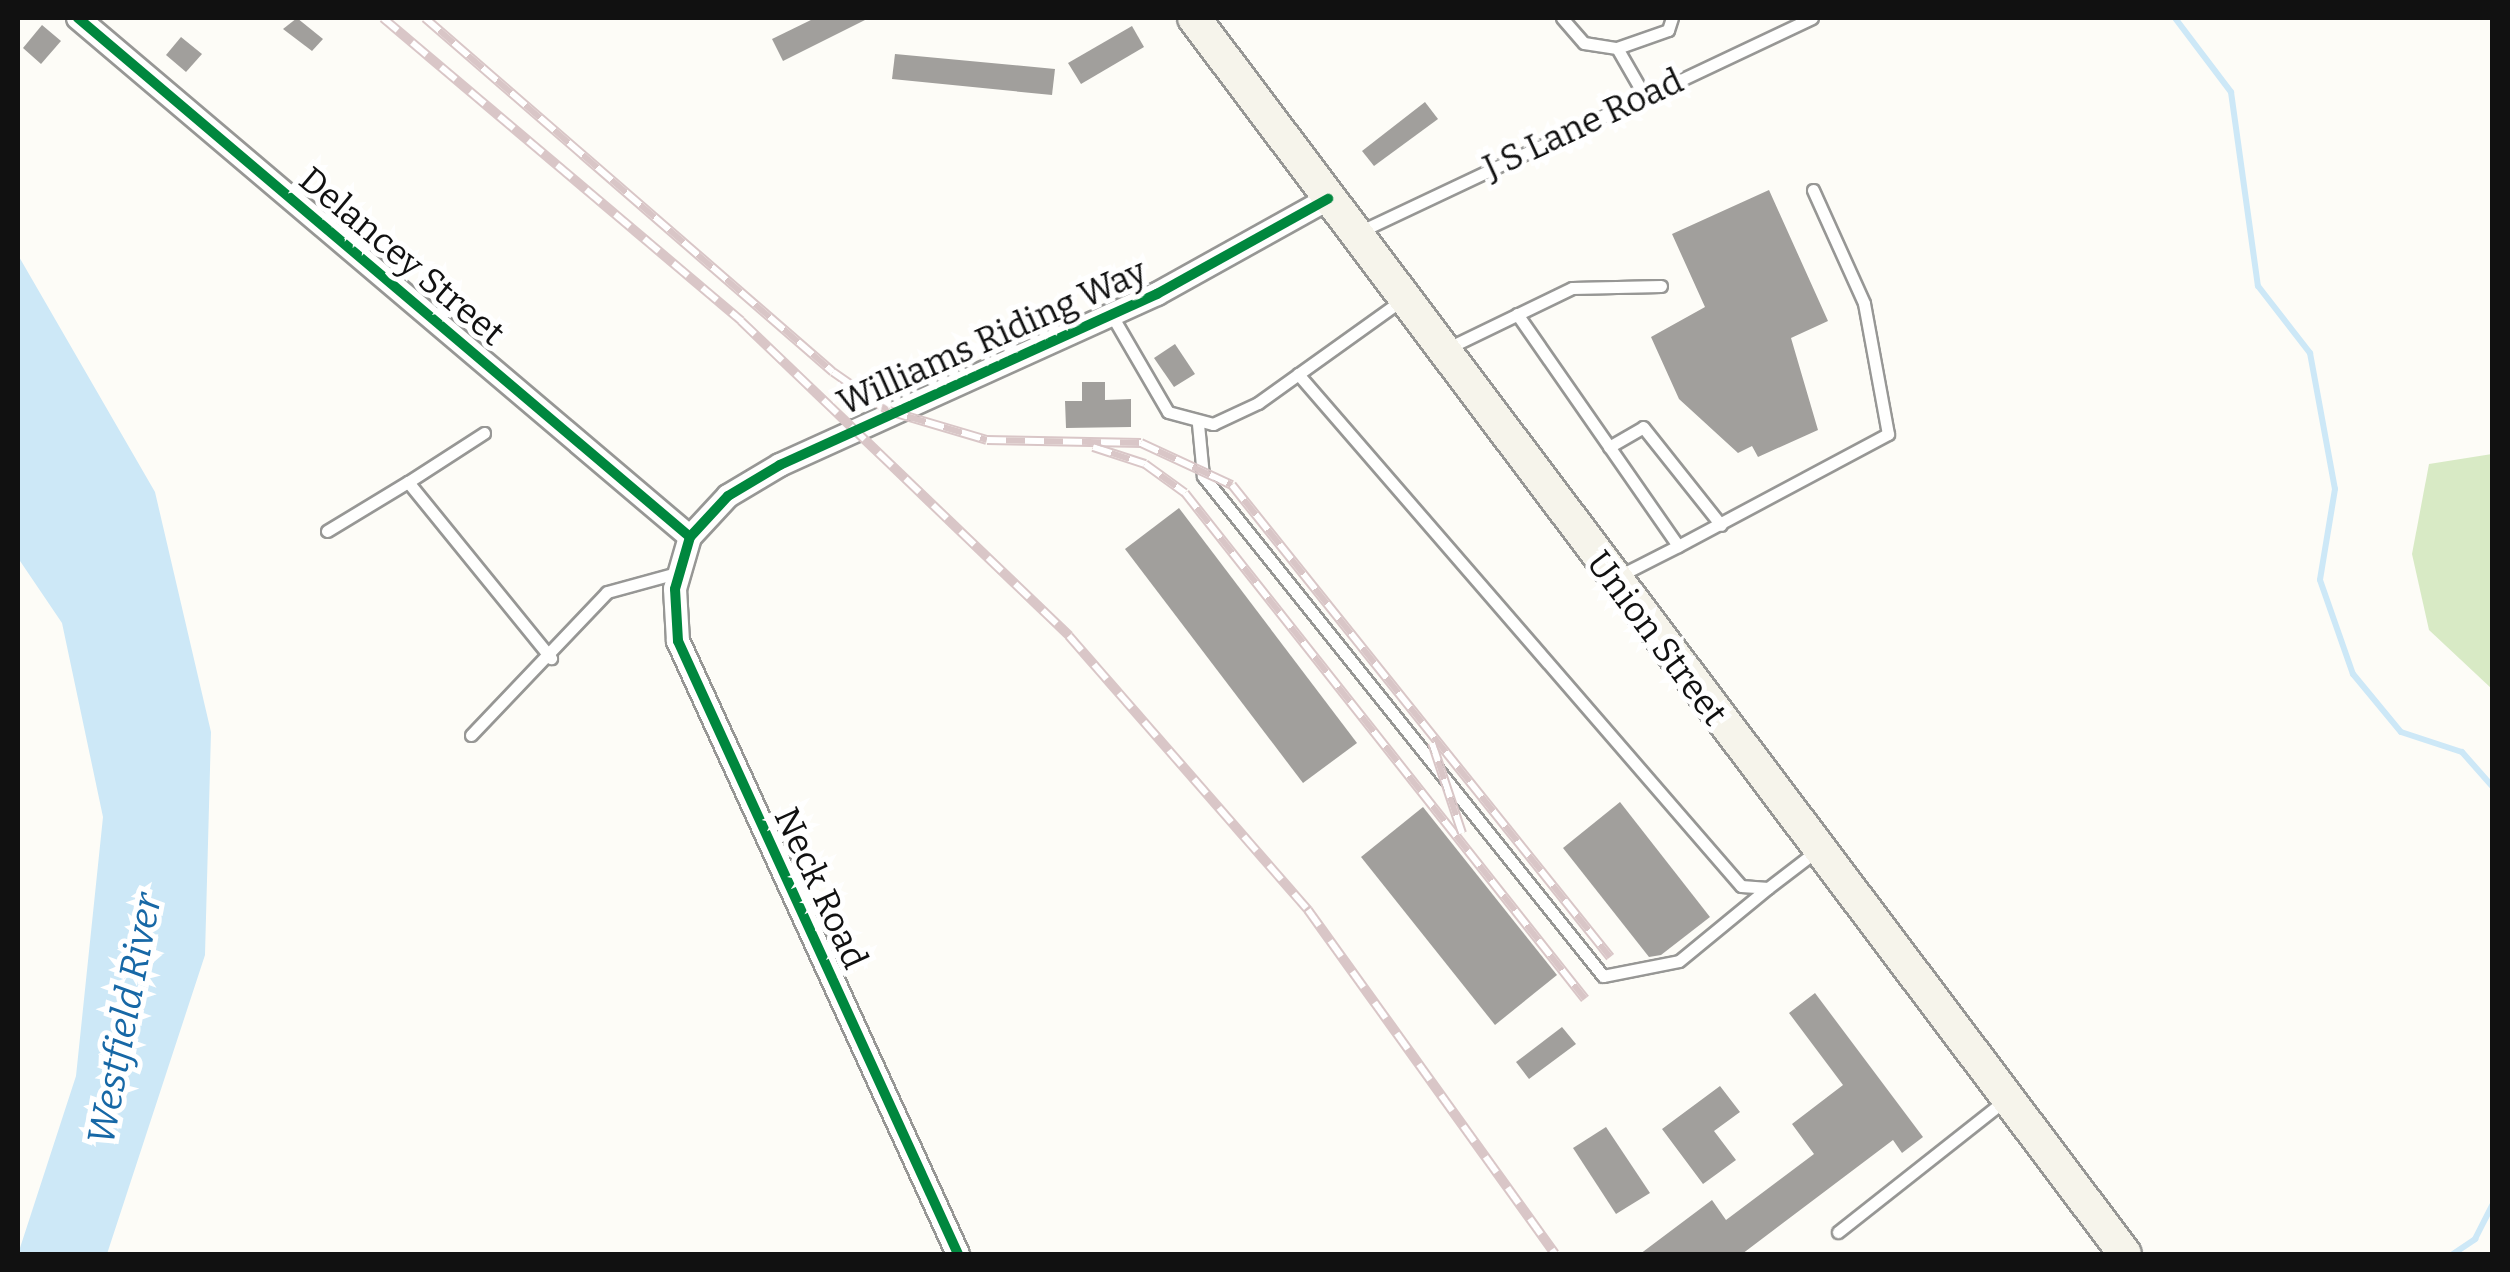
<!DOCTYPE html>
<style>
body{margin:0}
#map{position:relative;width:2510px;height:1272px;overflow:hidden;background:#fdfcf7;font-family:Bitter,serif}
div>[style]{position:absolute}
[style*='--x']{left:calc(var(--x)*1px);top:calc(var(--y)*1px);width:calc(var(--w)*1px);rotate:calc(var(--a)*1deg)}
.forest>*{inset:0;background:#d8eac5}
.water>*{inset:0;background:#cde8f7}
.stream>*{height:6px;margin:-3px;padding:0 3px;transform-origin:3px;border-radius:3px;background:#cde8f7}
.building>*{inset:0;background:#a19f9c}
.roads{filter:drop-shadow(2px 0 #979795) drop-shadow(-2px 0 #979795) drop-shadow(0 2px #979795) drop-shadow(0 -2px #979795)}
.service>*{height:11px;margin:-5.5px;padding:0 5.5px;transform-origin:5.5px;border-radius:5.5px;background:#fffffe}
.minor>*{height:22px;margin:-11px;padding:0 11px;transform-origin:11px;border-radius:11px;background:#fffffe}
.secondary>*{height:32px;margin:-16px;padding:0 16px;transform-origin:16px;border-radius:16px;background:#f6f4eb}
.rail>*{height:10px;margin-top:-5px;transform-origin:0;background:repeating-linear-gradient(90deg,#fff 0 19px,#d9c6c7 0 38px);box-sizing:border-box;border-block:2px solid #d9c6c7}
.cycleway>*{height:10px;margin:-5px;padding:0 5px;transform-origin:5px;border-radius:5px;background:#00873e}
span{translate:-50% -50%;white-space:nowrap;text-align:center;line-height:1.15;-webkit-text-stroke:10px #fff;paint-order:stroke}
.street-label{font-size:35px;color:#111}
.water-label{font-size:38px;color:#1768a6;font-style:italic}
.frame{position:absolute;inset:0;border:20px solid #111;pointer-events:none}
</style>
<div id="map">
<div class="forest">
<div style="clip-path:polygon(2492px 454px,2492px 689px,2429px 630px,2412px 554px,2429px 464px)"></div>
</div>
<div class="water">
<div style="clip-path:polygon(18px 255px,155px 492px,211px 732px,205px 955px,107px 1254px,18px 1254px,76px 1076px,103px 817px,62px 623px,18px 558px)"></div>
</div>
<div class="stream">
<div style="--x:2175;--y:18;--w:93;--a:52.9"></div>
<div style="--x:2231;--y:92;--w:196;--a:82.1"></div>
<div style="--x:2258;--y:286;--w:85;--a:52.2"></div>
<div style="--x:2310;--y:353;--w:138;--a:79.6"></div>
<div style="--x:2335;--y:489;--w:92;--a:99.4"></div>
<div style="--x:2320;--y:580;--w:100;--a:70.7"></div>
<div style="--x:2353;--y:674;--w:75;--a:50.4"></div>
<div style="--x:2401;--y:732;--w:64;--a:18.2"></div>
<div style="--x:2462;--y:752;--w:45;--a:48.6"></div>
<div style="--x:2453;--y:1254;--w:27;--a:-34"></div>
<div style="--x:2475;--y:1239;--w:38;--a:-63"></div>
</div>
<div class="building">
<div style="clip-path:polygon(297px 18px,323px 39px,312px 51px,283px 29px)"></div>
<div style="clip-path:polygon(815px 18px,869px 18px,783px 61px,772px 39px)"></div>
<div style="clip-path:polygon(42px 25px,61px 41px,41px 64px,23px 48px)"></div>
<div style="clip-path:polygon(1132px 26px,1144px 47px,1081px 84px,1068px 63px)"></div>
<div style="clip-path:polygon(181px 37px,202px 54px,186px 72px,166px 55px)"></div>
<div style="clip-path:polygon(895px 54px,1055px 69px,1052px 95px,892px 79px)"></div>
<div style="clip-path:polygon(1425px 102px,1438px 119px,1374px 166px,1362px 151px)"></div>
<div style="clip-path:polygon(1769px 190px,1828px 321px,1791px 338px,1818px 430px,1758px 457px,1752px 446px,1738px 453px,1679px 399px,1651px 337px,1705px 307px,1672px 234px)"></div>
<div style="clip-path:polygon(1175px 344px,1195px 374px,1174px 387px,1154px 358px)"></div>
<div style="clip-path:polygon(1082px 382px,1105px 382px,1105px 400px,1131px 399px,1131px 427px,1066px 428px,1065px 401px,1082px 401px)"></div>
<div style="clip-path:polygon(1179px 508px,1357px 743px,1303px 783px,1125px 549px)"></div>
<div style="clip-path:polygon(1620px 802px,1710px 917px,1661px 955px,1649px 957px,1563px 848px)"></div>
<div style="clip-path:polygon(1423px 807px,1557px 975px,1495px 1025px,1361px 857px)"></div>
<div style="clip-path:polygon(1815px 993px,1923px 1137px,1902px 1153px,1893px 1140px,1742px 1254px,1640px 1254px,1712px 1200px,1726px 1220px,1814px 1154px,1792px 1124px,1843px 1085px,1789px 1013px)"></div>
<div style="clip-path:polygon(1562px 1027px,1576px 1044px,1529px 1079px,1516px 1062px)"></div>
<div style="clip-path:polygon(1720px 1086px,1740px 1112px,1714px 1131px,1736px 1160px,1703px 1184px,1662px 1129px)"></div>
<div style="clip-path:polygon(1606px 1127px,1650px 1193px,1616px 1214px,1573px 1148px)"></div>
</div>
<div class="roads">
<div class="service">
<div style="--x:1562;--y:18;--w:33;--a:49"></div>
<div style="--x:1584;--y:43;--w:33;--a:9"></div>
<div style="--x:1617;--y:48;--w:54;--a:-19.4"></div>
<div style="--x:1668;--y:30;--w:13;--a:-72"></div>
<div style="--x:1617;--y:48;--w:54;--a:60.1"></div>
<div style="--x:1359;--y:232;--w:501;--a:-25.29"></div>
<div style="--x:1111;--y:314;--w:113;--a:59.8"></div>
<div style="--x:1168;--y:412;--w:47;--a:14.9"></div>
<div style="--x:1213;--y:424;--w:50;--a:-25"></div>
<div style="--x:1258;--y:403;--w:178;--a:-35.6"></div>
<div style="--x:1517;--y:314;--w:282;--a:55.2"></div>
<div style="--x:1678;--y:546;--w:68;--a:153.1"></div>
<div style="--x:1446;--y:349;--w:140;--a:-25.8"></div>
<div style="--x:1572;--y:288;--w:89;--a:-1.3"></div>
<div style="--x:1298;--y:374;--w:677;--a:49.13"></div>
<div style="--x:1741;--y:886;--w:27;--a:4"></div>
<div style="--x:1768;--y:888;--w:59;--a:-37.5"></div>
<div style="--x:1198;--y:424;--w:52;--a:84.5"></div>
<div style="--x:1203;--y:476;--w:640;--a:51.34"></div>
<div style="--x:1603;--y:976;--w:77;--a:-11.2"></div>
<div style="--x:1679;--y:961;--w:115;--a:-39.4"></div>
<div style="--x:484;--y:433;--w:90;--a:147.2"></div>
<div style="--x:408;--y:482;--w:227;--a:50.9"></div>
<div style="--x:1609;--y:447;--w:39;--a:-30"></div>
<div style="--x:1643;--y:427;--w:125;--a:51.5"></div>
<div style="--x:327;--y:531;--w:95;--a:-31.2"></div>
<div style="--x:1678;--y:546;--w:238;--a:-28.1"></div>
<div style="--x:1888;--y:434;--w:133;--a:-100.4"></div>
<div style="--x:1864;--y:303;--w:124;--a:-114.3"></div>
<div style="--x:471;--y:735;--w:197;--a:-46.4"></div>
<div style="--x:607;--y:592;--w:76;--a:-15.3"></div>
<div style="--x:1838;--y:1232;--w:211;--a:-38.3"></div>
</div>
<div class="minor">
<div style="--x:78;--y:18;--w:802;--a:40.3"></div>
<div style="--x:958;--y:1254;--w:674;--a:-114.55"></div>
<div style="--x:678;--y:641;--w:52;--a:-93.3"></div>
<div style="--x:675;--y:589;--w:54;--a:-73.9"></div>
<div style="--x:690;--y:537;--w:56;--a:-47.2"></div>
<div style="--x:728;--y:496;--w:61;--a:-30.8"></div>
<div style="--x:780;--y:465;--w:414;--a:-24.4"></div>
<div style="--x:1157;--y:294;--w:196;--a:-29.1"></div>
</div>
<div class="secondary">
<div style="--x:1194;--y:18;--w:1547;--a:53.01"></div>
</div>
</div>
<div class="rail">
<div style="--x:383;--y:18;--w:469;--a:40.2"></div>
<div style="--x:741;--y:321;--w:455;--a:43.8"></div>
<div style="--x:1069;--y:636;--w:364;--a:48.9"></div>
<div style="--x:1308;--y:910;--w:423;--a:54.3"></div>
<div style="--x:425;--y:18;--w:540;--a:40.95"></div>
<div style="--x:833;--y:372;--w:68;--a:34.9"></div>
<div style="--x:889;--y:411;--w:102;--a:16.5"></div>
<div style="--x:987;--y:440;--w:154;--a:1.1"></div>
<div style="--x:1141;--y:443;--w:100;--a:24.8"></div>
<div style="--x:1232;--y:485;--w:605;--a:51.31"></div>
<div style="--x:1093;--y:447;--w:55;--a:18.1"></div>
<div style="--x:1145;--y:464;--w:49;--a:35.9"></div>
<div style="--x:1185;--y:493;--w:645;--a:51.67"></div>
<div style="--x:1432;--y:743;--w:95;--a:71.6"></div>
</div>
<div class="cycleway">
<div style="--x:78;--y:18;--w:802;--a:40.3"></div>
<div style="--x:958;--y:1254;--w:674;--a:-114.55"></div>
<div style="--x:678;--y:641;--w:52;--a:-93.3"></div>
<div style="--x:675;--y:589;--w:54;--a:-73.9"></div>
<div style="--x:690;--y:537;--w:56;--a:-47.2"></div>
<div style="--x:728;--y:496;--w:61;--a:-30.8"></div>
<div style="--x:780;--y:465;--w:414;--a:-24.4"></div>
<div style="--x:1157;--y:294;--w:196;--a:-29.1"></div>
</div>
<div class="street-label">
<span style="left:1583px;top:124px;rotate:-25deg">J S Lane Road</span>
<span style="left:402px;top:256px;rotate:40deg">Delancey Street</span>
<span style="left:992px;top:337px;rotate:-24deg">Williams Riding Way</span>
<span style="left:1657px;top:638px;rotate:53deg">Union Street</span>
<span style="left:821px;top:888px;rotate:65deg">Neck Road</span>
</div>
<div class="water-label">
<span style="left:125px;top:1019px;rotate:-79deg">Westfield River</span>
</div>
<div class="frame"></div>
</div>
